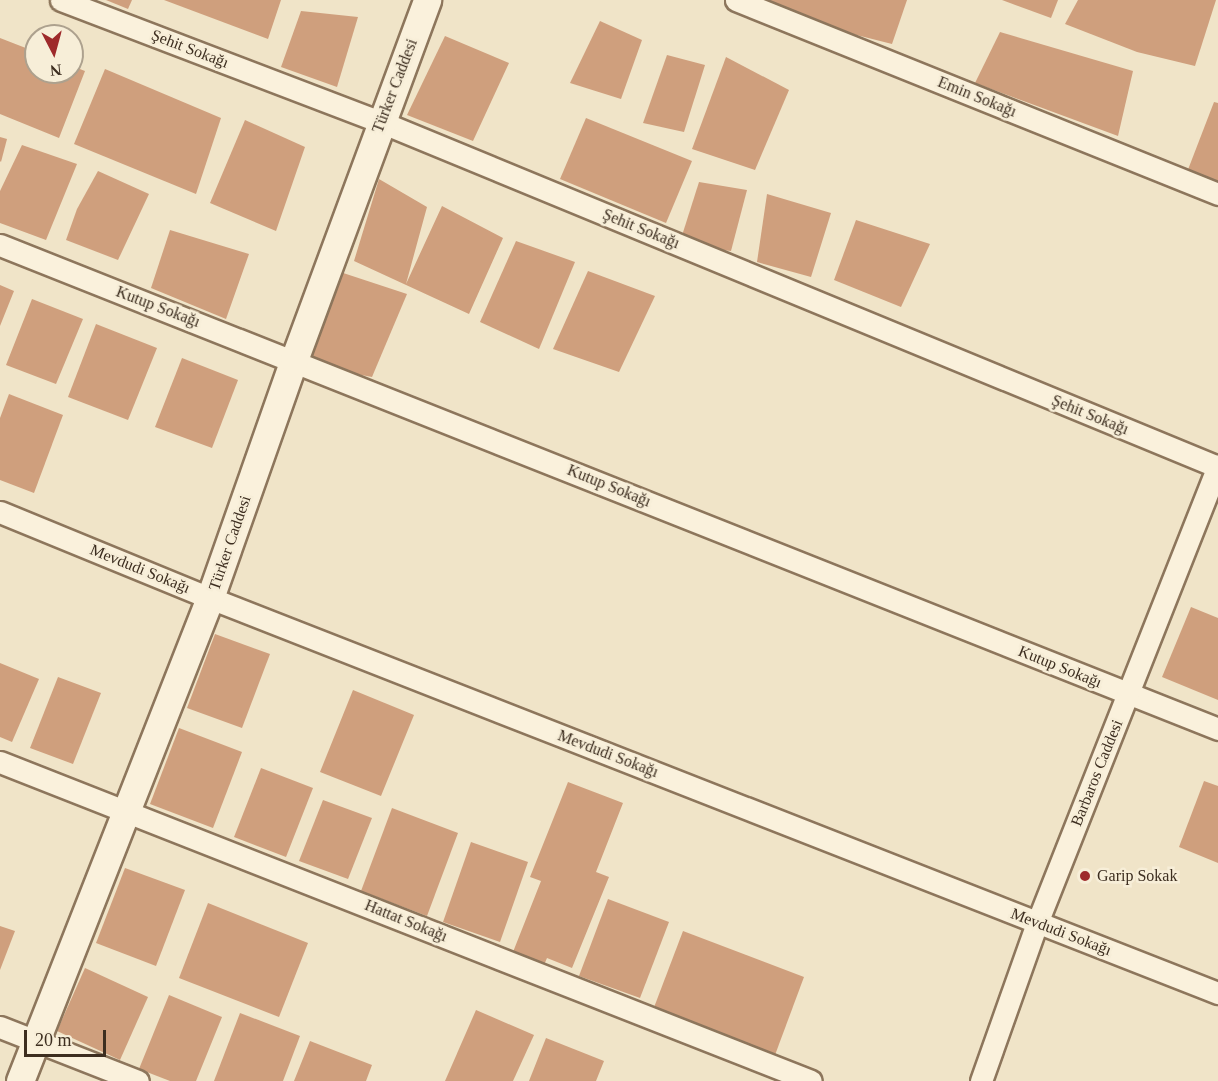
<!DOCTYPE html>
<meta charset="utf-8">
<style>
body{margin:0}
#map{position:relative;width:1218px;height:1081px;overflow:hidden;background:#f0e4c8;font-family:"Times New Roman",serif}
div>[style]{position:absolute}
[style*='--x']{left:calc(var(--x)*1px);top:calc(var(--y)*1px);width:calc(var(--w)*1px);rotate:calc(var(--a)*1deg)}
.building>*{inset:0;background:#cf9f7d}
.roads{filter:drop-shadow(2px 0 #8d765c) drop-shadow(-2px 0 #8d765c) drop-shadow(0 2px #8d765c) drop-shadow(0 -2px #8d765c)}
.minor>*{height:21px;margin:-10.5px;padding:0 10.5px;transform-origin:10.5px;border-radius:10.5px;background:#faf1dc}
.tertiary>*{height:27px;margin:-13.5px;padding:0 13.5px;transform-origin:13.5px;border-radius:13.5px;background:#faf1dc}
.dots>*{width:16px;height:16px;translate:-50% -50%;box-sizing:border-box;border:3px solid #f7eed8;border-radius:50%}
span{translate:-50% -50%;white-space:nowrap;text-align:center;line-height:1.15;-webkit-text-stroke:5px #f7eed8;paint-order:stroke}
.street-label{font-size:16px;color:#3d2e20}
.poi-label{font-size:16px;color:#3d2e20}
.left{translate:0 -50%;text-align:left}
.north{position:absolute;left:24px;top:24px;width:60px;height:60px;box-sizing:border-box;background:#f7eed8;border:2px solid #ada18e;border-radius:50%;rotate:174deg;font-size:16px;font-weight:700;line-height:24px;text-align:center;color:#3d2e20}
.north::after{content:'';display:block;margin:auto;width:21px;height:27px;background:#9e2a2b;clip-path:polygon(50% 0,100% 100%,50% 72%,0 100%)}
.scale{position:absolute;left:24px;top:1030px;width:82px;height:27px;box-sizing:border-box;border:3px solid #3d2e20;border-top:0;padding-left:8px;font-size:18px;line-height:21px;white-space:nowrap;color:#3d2e20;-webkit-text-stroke:4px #f7eed8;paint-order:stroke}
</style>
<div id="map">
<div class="building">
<div style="clip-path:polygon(106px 0,132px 0,128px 9px)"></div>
<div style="clip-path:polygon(164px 0,281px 0,268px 39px)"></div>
<div style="clip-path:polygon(771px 0,907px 0,892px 44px,766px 12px)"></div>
<div style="clip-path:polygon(1002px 0,1058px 0,1051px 18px)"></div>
<div style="clip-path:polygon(1078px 0,1216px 0,1195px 66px,1137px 52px,1065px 24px)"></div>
<div style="clip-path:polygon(301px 11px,358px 17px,337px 87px,281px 67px)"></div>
<div style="clip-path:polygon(600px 21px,642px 40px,621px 99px,570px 83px)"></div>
<div style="clip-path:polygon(1000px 32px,1133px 71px,1118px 136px,975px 83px)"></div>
<div style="clip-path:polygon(445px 36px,509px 63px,473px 141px,407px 115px)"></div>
<div style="clip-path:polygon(0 38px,36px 52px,36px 72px,72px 72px,72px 66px,85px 71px,59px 138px,0 114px)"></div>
<div style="clip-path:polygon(667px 55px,705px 65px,684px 132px,643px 123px)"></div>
<div style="clip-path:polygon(726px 57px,789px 90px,755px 170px,692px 149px)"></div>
<div style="clip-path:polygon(105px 69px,221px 118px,196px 194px,74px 144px)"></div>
<div style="clip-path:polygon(1214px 102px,1218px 103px,1218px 184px,1184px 180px)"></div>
<div style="clip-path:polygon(586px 118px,692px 161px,666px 223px,560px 179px)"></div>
<div style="clip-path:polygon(245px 120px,305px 147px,276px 231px,210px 203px)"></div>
<div style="clip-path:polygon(0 137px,7px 139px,1px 162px,0 161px)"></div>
<div style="clip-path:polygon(22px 145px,77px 164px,46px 240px,0 223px,0 191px)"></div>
<div style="clip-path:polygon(98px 171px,149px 194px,118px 260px,66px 240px,77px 209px)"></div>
<div style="clip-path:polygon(379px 179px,427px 207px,406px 284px,442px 206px,503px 238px,469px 314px,354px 261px)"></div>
<div style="clip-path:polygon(699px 182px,747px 190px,731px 251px,679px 245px)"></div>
<div style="clip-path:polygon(767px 194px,831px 213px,811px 277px,757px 262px)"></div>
<div style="clip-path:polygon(856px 220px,930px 244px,901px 307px,834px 280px)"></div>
<div style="clip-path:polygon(170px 230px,249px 254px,226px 319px,151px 288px)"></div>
<div style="clip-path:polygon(516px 241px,575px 262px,539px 349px,480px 322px)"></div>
<div style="clip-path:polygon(328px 268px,407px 294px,372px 377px,304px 364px)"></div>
<div style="clip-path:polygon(588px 271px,655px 296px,619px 372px,553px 349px)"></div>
<div style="clip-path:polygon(0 285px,14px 291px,0 326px)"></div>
<div style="clip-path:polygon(32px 299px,83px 319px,56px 384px,6px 365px)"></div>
<div style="clip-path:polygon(96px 324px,157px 348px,128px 420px,68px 397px)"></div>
<div style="clip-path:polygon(182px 358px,238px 380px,212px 448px,155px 427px)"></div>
<div style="clip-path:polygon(9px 394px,63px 415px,34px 493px,0 480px,0 418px)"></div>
<div style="clip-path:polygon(1191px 607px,1218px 618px,1218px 700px,1162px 677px)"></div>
<div style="clip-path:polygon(215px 634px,270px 654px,242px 728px,187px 708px)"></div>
<div style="clip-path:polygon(0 663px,39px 679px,12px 742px,0 737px)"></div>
<div style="clip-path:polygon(58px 677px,101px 693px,73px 764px,30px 748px)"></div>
<div style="clip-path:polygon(353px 690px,414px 715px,381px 796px,320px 772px)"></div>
<div style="clip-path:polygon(179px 728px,242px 752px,213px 828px,150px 804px)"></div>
<div style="clip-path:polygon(261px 768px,313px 788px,286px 857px,234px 837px)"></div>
<div style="clip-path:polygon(1204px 781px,1218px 786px,1218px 863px,1179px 847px)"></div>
<div style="clip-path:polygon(568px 782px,623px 803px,596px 872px,609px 877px,572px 968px,547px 958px,544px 965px,513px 952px,541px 881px,530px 877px)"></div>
<div style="clip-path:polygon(323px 800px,372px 818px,348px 879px,299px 861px)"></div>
<div style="clip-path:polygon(392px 808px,458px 833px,427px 916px,361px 891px)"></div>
<div style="clip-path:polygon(471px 842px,528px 862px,500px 942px,443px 922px)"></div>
<div style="clip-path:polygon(125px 868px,185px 890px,156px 966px,96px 943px)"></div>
<div style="clip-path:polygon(608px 899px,669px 922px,640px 998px,579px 976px)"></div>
<div style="clip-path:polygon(208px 903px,308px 943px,279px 1017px,179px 978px)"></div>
<div style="clip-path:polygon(0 926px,15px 931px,0 970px)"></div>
<div style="clip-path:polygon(683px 931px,804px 977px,775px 1055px,653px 1010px)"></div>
<div style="clip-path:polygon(85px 968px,148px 997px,120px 1060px,57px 1031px)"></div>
<div style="clip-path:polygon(169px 995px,222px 1017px,196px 1081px,170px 1081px,139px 1069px)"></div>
<div style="clip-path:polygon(476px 1010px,534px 1035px,513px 1081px,445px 1081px)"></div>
<div style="clip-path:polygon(240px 1013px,300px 1036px,283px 1081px,214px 1081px)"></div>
<div style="clip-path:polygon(546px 1038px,604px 1061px,596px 1081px,529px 1081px)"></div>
<div style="clip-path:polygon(310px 1041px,372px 1065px,366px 1081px,294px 1081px)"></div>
</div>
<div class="roads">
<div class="minor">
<div style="--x:61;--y:0;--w:342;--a:20.9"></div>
<div style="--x:381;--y:122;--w:905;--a:22.4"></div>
<div style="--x:736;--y:0;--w:520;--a:21.92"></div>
<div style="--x:0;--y:245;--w:1311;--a:21.67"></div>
<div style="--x:0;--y:512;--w:227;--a:22.3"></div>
<div style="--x:210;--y:598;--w:1083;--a:21.4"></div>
<div style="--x:0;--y:762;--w:871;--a:21.47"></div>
<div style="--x:0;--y:1027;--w:148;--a:21.4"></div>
<div style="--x:981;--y:1081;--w:168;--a:-70.5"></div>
<div style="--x:1037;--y:923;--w:492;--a:-68.4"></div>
</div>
<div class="tertiary">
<div style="--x:20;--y:1081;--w:519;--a:-68.53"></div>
<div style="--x:210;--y:598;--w:252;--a:-70.6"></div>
<div style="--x:294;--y:360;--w:384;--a:-69.7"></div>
</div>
</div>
<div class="dots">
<div style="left:1085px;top:876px;background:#9e2a2b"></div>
</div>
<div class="street-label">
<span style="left:190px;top:49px;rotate:21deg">Şehit Sokağı</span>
<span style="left:395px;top:86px;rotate:-69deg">Türker Caddesi</span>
<span style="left:977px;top:97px;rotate:22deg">Emin Sokağı</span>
<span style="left:641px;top:229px;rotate:22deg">Şehit Sokağı</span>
<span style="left:158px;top:307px;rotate:21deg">Kutup Sokağı</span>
<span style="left:1090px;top:415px;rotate:22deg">Şehit Sokağı</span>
<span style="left:609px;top:486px;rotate:22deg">Kutup Sokağı</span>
<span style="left:230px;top:543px;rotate:-71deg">Türker Caddesi</span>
<span style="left:140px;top:569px;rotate:22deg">Mevdudi Sokağı</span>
<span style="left:1060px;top:667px;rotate:22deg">Kutup Sokağı</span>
<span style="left:608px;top:754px;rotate:21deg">Mevdudi Sokağı</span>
<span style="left:1097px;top:773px;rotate:-68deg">Barbaros Caddesi</span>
<span style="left:406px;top:921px;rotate:22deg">Hattat Sokağı</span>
<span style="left:1061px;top:932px;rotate:21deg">Mevdudi Sokağı</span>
</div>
<div class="poi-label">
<span class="left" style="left:1097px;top:876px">Garip Sokak</span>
</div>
<div class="north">N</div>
<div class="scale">20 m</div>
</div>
